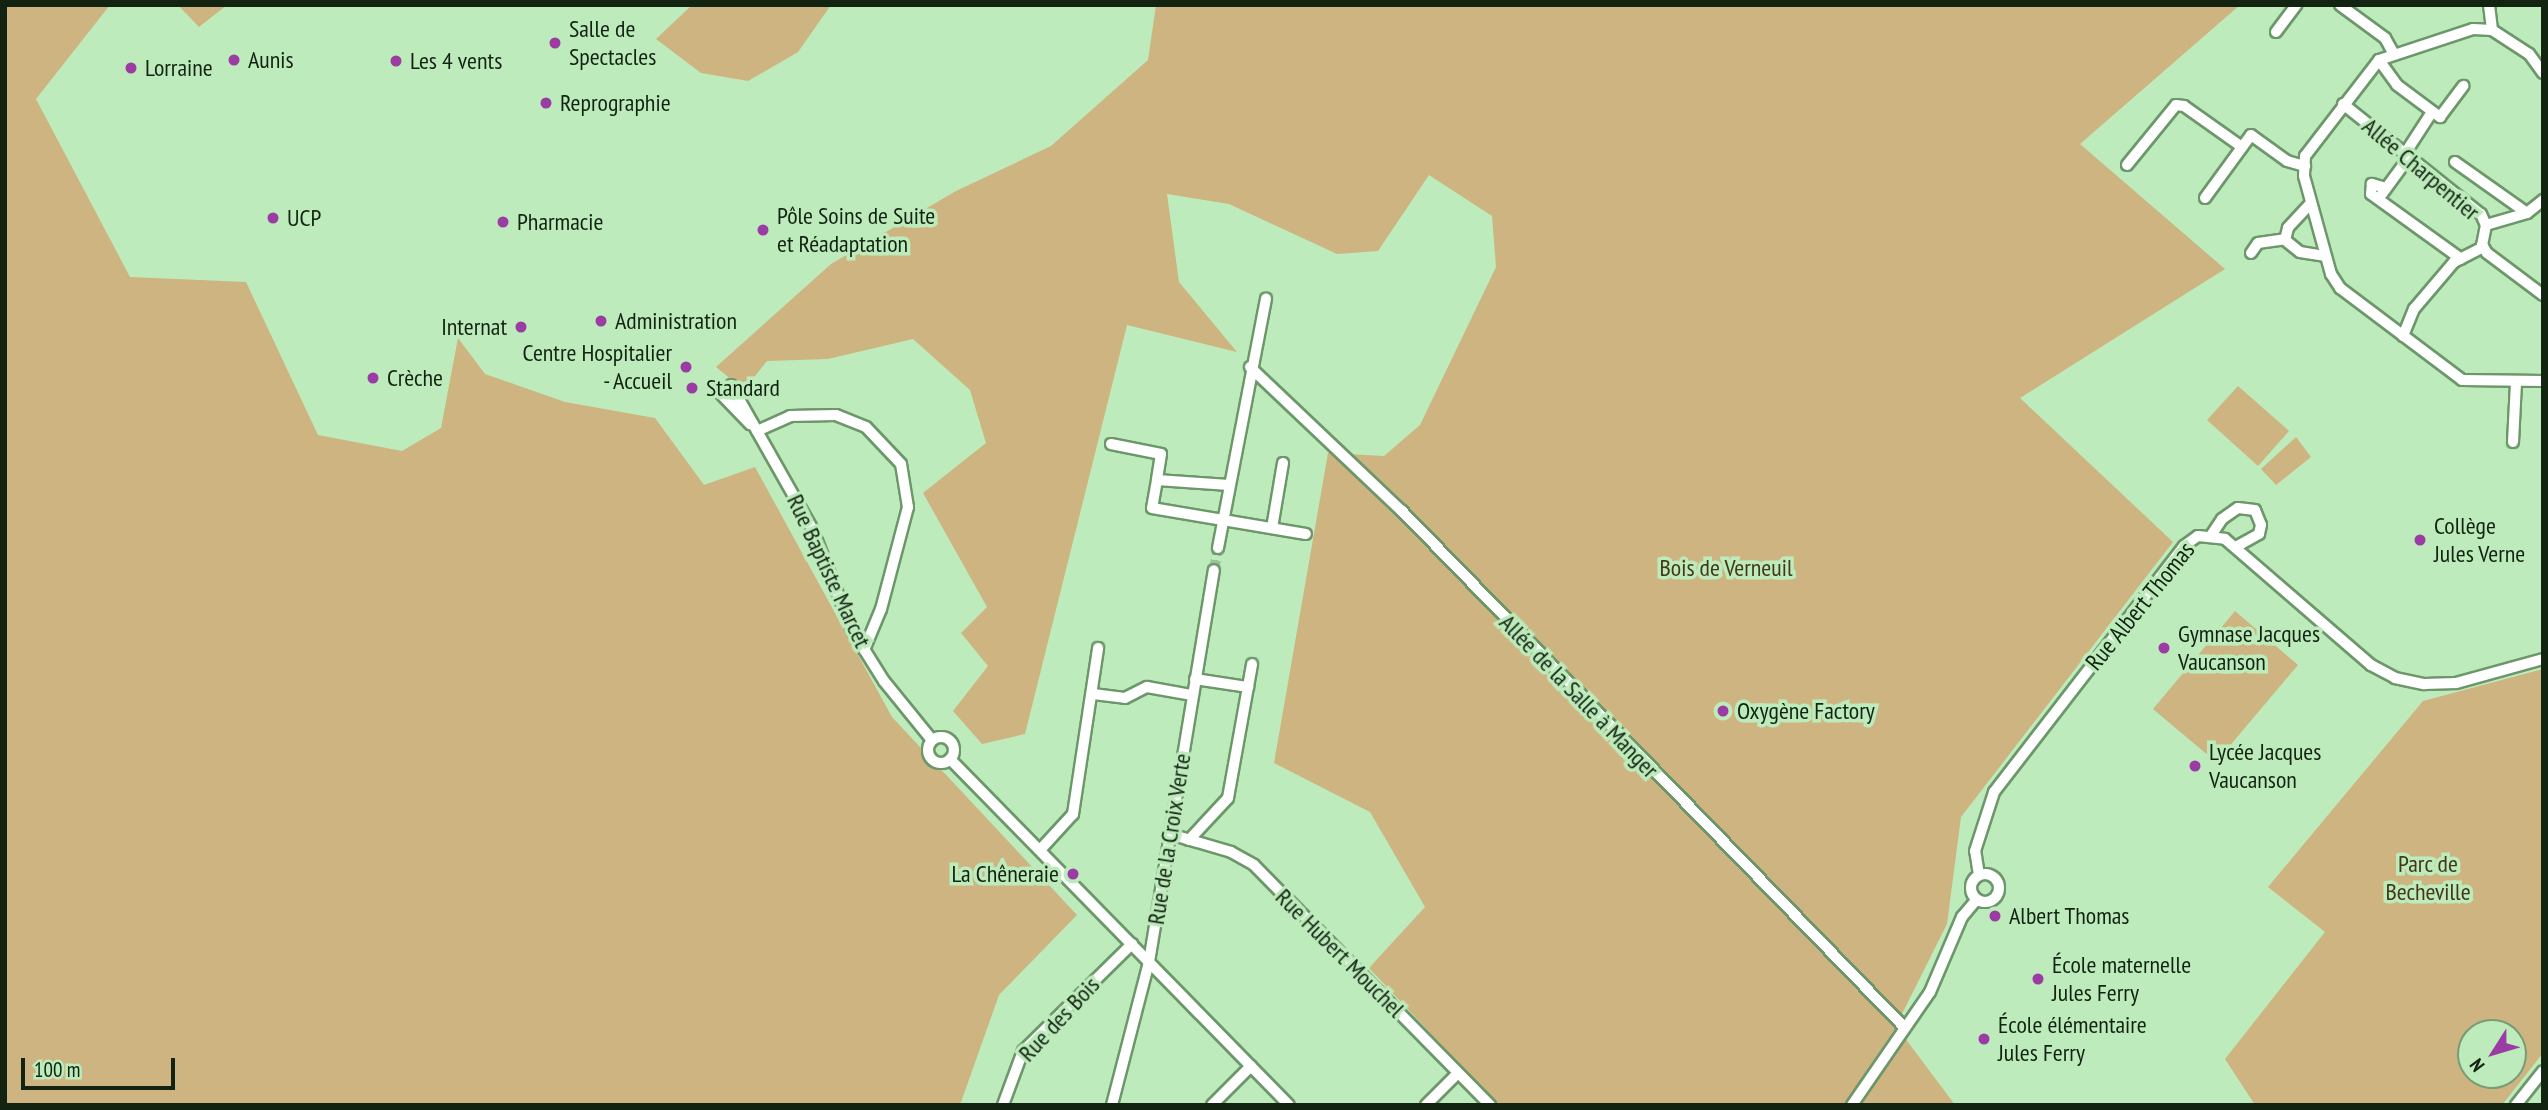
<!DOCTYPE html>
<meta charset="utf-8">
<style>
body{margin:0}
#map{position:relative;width:2548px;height:1110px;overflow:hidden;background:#bdebbb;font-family:"PT Sans Narrow",sans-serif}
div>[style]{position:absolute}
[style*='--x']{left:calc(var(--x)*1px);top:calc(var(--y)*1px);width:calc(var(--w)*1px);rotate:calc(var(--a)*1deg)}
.green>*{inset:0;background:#ceb481}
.minor-tunnel>*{height:10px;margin-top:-5px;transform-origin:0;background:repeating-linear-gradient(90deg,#9bc399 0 10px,transparent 0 15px)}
.roads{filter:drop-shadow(2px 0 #6d976b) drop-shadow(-2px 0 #6d976b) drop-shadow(0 2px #6d976b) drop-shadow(0 -2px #6d976b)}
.minor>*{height:10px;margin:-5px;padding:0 5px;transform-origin:5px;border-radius:5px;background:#fff}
.minor>.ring{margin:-5px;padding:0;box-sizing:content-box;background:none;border:10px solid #fff;border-radius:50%}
.dots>*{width:19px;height:19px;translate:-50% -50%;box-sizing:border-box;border:4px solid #bdebbb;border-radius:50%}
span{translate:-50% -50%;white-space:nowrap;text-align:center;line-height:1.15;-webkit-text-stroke:7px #bdebbb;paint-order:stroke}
.poi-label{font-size:24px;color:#122312}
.left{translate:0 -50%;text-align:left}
.right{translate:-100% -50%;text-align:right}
.street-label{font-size:24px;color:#122312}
.park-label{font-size:24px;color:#453619}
.frame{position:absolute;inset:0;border:7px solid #122312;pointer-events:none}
.north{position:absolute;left:2457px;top:1019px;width:70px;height:70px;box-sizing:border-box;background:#bdebbb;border:2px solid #799b77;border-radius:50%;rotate:233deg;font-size:19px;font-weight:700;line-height:28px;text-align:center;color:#122312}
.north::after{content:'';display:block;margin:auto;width:24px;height:32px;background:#9b3ca5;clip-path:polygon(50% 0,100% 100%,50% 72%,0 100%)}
.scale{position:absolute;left:21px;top:1058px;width:154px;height:32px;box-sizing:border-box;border:4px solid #122312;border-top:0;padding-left:9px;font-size:21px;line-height:24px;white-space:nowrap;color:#122312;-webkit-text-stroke:5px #bdebbb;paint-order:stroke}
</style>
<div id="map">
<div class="green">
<div style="clip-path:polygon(5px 5px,110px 5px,36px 99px,130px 277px,246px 282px,318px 435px,402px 451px,441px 428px,458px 338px,485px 374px,565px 402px,655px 418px,704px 485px,755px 467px,892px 717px,1077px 915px,999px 995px,960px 1105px,5px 1105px)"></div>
<div style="clip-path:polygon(178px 5px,227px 5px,199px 27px)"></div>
<div style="clip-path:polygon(692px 5px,831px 5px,798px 52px,748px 81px,701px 73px,656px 39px)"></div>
<div style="clip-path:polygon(1156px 5px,2240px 5px,2080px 144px,2225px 269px,2020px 398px,2173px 542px,1961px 817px,1947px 924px,1896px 1026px,1955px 1105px,1498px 1105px,1369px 968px,1425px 907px,1370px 812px,1274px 763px,1328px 453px,1384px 456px,1420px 425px,1496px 267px,1492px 216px,1429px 175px,1378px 251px,1337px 254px,1229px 204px,1167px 194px,1179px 282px,1237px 352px,1127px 325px,1025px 734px,982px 744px,953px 711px,988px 666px,961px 633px,987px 607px,923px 493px,986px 443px,970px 390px,913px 339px,828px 359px,767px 361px,744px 390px,716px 367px,831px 264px,956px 191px,1051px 146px,1148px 60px)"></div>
<div style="clip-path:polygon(2238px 386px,2289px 431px,2258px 466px,2207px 420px)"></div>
<div style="clip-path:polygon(2296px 437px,2311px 457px,2276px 485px,2261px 469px)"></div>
<div style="clip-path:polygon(2235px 611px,2298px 665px,2216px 762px,2153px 709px)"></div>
<div style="clip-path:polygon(evenodd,2543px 669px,2543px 1053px,2502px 1105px,2255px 1105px,2225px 1059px,2325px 932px,2268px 887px,2423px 701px,2543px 669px,2513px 1033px,2513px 1075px,2471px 1075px,2471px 1033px,2513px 1033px)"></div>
</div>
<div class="minor-tunnel">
<div style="--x:1214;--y:570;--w:22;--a:-80"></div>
</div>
<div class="roads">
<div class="minor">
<div style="--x:2340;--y:5;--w:56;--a:36.3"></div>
<div style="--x:2385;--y:38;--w:18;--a:61"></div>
<div style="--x:2489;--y:5;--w:25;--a:83"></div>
<div style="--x:2276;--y:32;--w:34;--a:-53"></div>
<div style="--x:2379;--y:60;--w:31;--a:54"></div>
<div style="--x:2397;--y:85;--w:54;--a:36.7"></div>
<div style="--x:2440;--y:117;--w:39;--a:-53"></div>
<div style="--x:2543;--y:73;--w:24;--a:-126"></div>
<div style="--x:2529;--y:54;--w:44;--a:-147"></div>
<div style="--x:2492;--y:30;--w:19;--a:-177"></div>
<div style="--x:2473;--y:29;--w:99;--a:161.7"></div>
<div style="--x:2379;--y:60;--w:121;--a:127.6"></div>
<div style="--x:2305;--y:156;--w:20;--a:93"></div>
<div style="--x:2304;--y:176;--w:102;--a:74.6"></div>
<div style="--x:2331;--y:274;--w:17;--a:57"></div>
<div style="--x:2340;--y:288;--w:153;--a:37"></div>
<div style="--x:2462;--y:380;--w:81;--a:0.7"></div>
<div style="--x:2343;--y:104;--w:176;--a:38.6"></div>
<div style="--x:2481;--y:214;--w:12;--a:66"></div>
<div style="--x:2486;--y:225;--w:20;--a:101"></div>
<div style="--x:2482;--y:245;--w:9;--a:58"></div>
<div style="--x:2487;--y:253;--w:70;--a:36.9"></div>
<div style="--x:2406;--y:152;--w:48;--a:-57"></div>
<div style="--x:2455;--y:162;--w:88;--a:35.3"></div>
<div style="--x:2127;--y:165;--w:77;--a:-50.8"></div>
<div style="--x:2176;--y:105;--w:8;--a:7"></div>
<div style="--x:2184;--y:106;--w:71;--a:35.3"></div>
<div style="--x:2386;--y:188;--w:15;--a:-164"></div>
<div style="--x:2372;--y:184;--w:10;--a:96"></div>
<div style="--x:2371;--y:194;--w:111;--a:35.8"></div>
<div style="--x:2382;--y:194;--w:46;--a:-53.9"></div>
<div style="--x:2205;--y:198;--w:78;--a:-53.9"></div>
<div style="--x:2251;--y:135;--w:44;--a:35.8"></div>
<div style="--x:2287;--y:161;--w:19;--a:16"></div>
<div style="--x:2311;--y:203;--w:34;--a:133"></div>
<div style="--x:2288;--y:228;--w:12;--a:104"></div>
<div style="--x:2285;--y:240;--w:19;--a:39"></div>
<div style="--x:2300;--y:252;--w:26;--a:9"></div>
<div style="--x:2486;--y:225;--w:43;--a:-16.3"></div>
<div style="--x:2527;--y:213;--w:21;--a:-39"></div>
<div style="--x:2251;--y:253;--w:12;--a:-55"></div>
<div style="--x:2258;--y:243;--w:27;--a:-8"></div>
<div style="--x:2403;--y:336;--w:29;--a:-68"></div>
<div style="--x:2414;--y:309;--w:62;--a:-49.6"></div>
<div style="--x:2454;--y:262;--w:33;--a:-27"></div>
<div style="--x:1250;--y:367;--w:209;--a:43.5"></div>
<div style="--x:1402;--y:511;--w:721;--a:45.79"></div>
<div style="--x:731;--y:385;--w:164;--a:60.5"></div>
<div style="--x:812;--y:528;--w:110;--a:68.6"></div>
<div style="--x:852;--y:630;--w:60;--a:57.9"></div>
<div style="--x:884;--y:681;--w:76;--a:50.9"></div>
<div style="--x:721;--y:394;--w:42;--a:46"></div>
<div style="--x:757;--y:431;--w:36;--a:-24"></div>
<div style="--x:790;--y:416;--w:46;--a:-1.2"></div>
<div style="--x:836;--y:415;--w:32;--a:22"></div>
<div style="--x:866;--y:427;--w:51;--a:46.6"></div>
<div style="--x:901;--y:464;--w:44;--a:80.8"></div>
<div style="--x:908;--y:507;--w:106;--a:104.8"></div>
<div style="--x:881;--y:609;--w:44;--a:112.5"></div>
<div style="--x:2513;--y:442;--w:60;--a:-87.1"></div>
<div style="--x:1111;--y:444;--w:51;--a:11.3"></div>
<div style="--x:1161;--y:454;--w:26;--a:99"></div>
<div style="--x:1157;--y:480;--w:72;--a:4"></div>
<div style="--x:1157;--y:480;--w:28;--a:100"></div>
<div style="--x:1152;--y:508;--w:156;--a:9.6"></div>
<div style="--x:1272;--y:528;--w:66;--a:-80.4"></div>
<div style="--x:2212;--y:534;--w:18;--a:-56"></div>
<div style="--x:2222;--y:519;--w:19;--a:-35"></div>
<div style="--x:2238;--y:508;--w:17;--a:7"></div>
<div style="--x:2255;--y:510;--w:16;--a:68"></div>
<div style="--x:2261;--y:525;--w:9;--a:103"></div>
<div style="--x:2259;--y:534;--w:26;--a:151"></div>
<div style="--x:1218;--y:548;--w:254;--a:-79.1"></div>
<div style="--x:1195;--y:679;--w:54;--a:8.6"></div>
<div style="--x:1093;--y:694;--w:32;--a:7"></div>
<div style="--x:1125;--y:698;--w:25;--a:-27"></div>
<div style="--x:1147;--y:687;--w:46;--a:10.1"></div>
<div class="ring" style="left:928px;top:737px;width:16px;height:16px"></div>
<div style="--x:950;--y:759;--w:484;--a:45.6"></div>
<div style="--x:1170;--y:834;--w:64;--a:16.4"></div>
<div style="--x:1231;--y:852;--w:26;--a:29"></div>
<div style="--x:1254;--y:865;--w:337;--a:45.5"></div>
<div style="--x:1189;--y:840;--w:57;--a:-47.1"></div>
<div style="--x:1228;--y:798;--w:136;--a:-79.8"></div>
<div style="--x:1040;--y:850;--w:49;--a:-47.5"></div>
<div style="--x:1073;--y:814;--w:168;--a:-81.4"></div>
<div class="ring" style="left:1971px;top:874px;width:18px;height:18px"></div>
<div style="--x:1979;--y:875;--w:24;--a:-99"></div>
<div style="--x:1975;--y:851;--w:62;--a:-72.1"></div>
<div style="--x:1994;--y:792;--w:311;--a:-52.3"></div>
<div style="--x:2184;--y:546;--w:17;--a:-36"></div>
<div style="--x:2198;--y:536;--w:27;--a:6"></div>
<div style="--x:2225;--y:539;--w:193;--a:40.8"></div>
<div style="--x:2371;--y:665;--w:27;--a:28"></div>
<div style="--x:2395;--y:678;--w:30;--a:12"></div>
<div style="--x:2424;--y:684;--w:32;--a:-2"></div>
<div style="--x:2456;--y:683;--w:90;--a:-15.4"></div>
<div style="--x:1003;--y:1105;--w:58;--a:-69.7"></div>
<div style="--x:1023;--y:1051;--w:153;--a:-44.5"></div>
<div style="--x:1112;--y:1105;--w:148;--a:-75.5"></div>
<div style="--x:1149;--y:962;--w:397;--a:-80.6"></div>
<div style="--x:1212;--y:1105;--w:55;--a:-45"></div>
<div style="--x:1426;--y:1105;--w:45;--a:-45"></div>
<div style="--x:1852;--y:1105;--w:137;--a:-55.4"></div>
<div style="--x:1930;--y:992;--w:82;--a:-66.9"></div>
<div style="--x:1962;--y:917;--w:23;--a:-50"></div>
<div style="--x:2516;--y:1105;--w:43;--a:-51.5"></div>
</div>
</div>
<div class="dots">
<div style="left:555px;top:43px;background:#9b3ca5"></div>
<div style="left:234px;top:60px;background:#9b3ca5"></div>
<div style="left:396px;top:61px;background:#9b3ca5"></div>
<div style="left:131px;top:68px;background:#9b3ca5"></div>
<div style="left:546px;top:103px;background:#9b3ca5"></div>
<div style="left:273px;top:218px;background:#9b3ca5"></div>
<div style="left:503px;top:222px;background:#9b3ca5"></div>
<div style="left:763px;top:230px;background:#9b3ca5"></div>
<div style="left:601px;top:321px;background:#9b3ca5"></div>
<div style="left:521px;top:327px;background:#9b3ca5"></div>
<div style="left:686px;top:367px;background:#9b3ca5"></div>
<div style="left:373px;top:378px;background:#9b3ca5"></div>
<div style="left:692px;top:388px;background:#9b3ca5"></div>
<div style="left:2420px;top:540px;background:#9b3ca5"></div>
<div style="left:2164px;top:648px;background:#9b3ca5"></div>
<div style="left:1723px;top:711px;background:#9b3ca5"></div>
<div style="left:2195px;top:766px;background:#9b3ca5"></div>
<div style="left:1073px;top:874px;background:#9b3ca5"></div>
<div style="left:1995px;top:916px;background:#9b3ca5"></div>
<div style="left:2038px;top:979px;background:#9b3ca5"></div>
<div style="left:1984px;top:1039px;background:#9b3ca5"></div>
</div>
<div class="poi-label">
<span class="left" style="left:569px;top:43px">Salle de<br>Spectacles</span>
<span class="left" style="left:248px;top:60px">Aunis</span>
<span class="left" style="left:410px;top:61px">Les 4 vents</span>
<span class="left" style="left:145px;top:68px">Lorraine</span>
<span class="left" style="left:560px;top:103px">Reprographie</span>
<span class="left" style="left:777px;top:230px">Pôle Soins de Suite<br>et Réadaptation</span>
<span class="left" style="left:287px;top:218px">UCP</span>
<span class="left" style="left:517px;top:222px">Pharmacie</span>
<span class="left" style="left:615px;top:321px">Administration</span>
<span class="right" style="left:507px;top:327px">Internat</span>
<span class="right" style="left:672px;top:367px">Centre Hospitalier<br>- Accueil</span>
<span class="left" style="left:387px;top:378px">Crèche</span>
<span class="left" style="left:706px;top:388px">Standard</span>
<span class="left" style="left:2434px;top:540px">Collège<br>Jules Verne</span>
<span class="left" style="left:2178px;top:648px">Gymnase Jacques<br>Vaucanson</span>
<span class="left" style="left:1737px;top:711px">Oxygène Factory</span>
<span class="left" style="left:2209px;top:766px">Lycée Jacques<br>Vaucanson</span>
<span class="right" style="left:1059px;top:874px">La Chêneraie</span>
<span class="left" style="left:2009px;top:916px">Albert Thomas</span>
<span class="left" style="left:2052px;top:979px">École maternelle<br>Jules Ferry</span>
<span class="left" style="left:1998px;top:1039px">École élémentaire<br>Jules Ferry</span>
</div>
<div class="street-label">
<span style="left:2421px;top:169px;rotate:40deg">Allée Charpentier</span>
<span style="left:829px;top:571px;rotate:65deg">Rue Baptiste Marcet</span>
<span style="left:2140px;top:606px;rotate:-51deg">Rue Albert Thomas</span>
<span style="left:1579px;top:696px;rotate:46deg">Allée de la Salle à Manger</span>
<span style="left:1169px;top:839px;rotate:-81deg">Rue de la Croix Verte</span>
<span style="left:1340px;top:953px;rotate:45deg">Rue Hubert Mouchel</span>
<span style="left:1059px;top:1019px;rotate:-47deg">Rue des Bois</span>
</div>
<div class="park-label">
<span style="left:1726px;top:568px">Bois de Verneuil</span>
<span style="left:2428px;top:878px">Parc de<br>Becheville</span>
</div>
<div class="frame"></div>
<div class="north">N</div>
<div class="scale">100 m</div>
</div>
